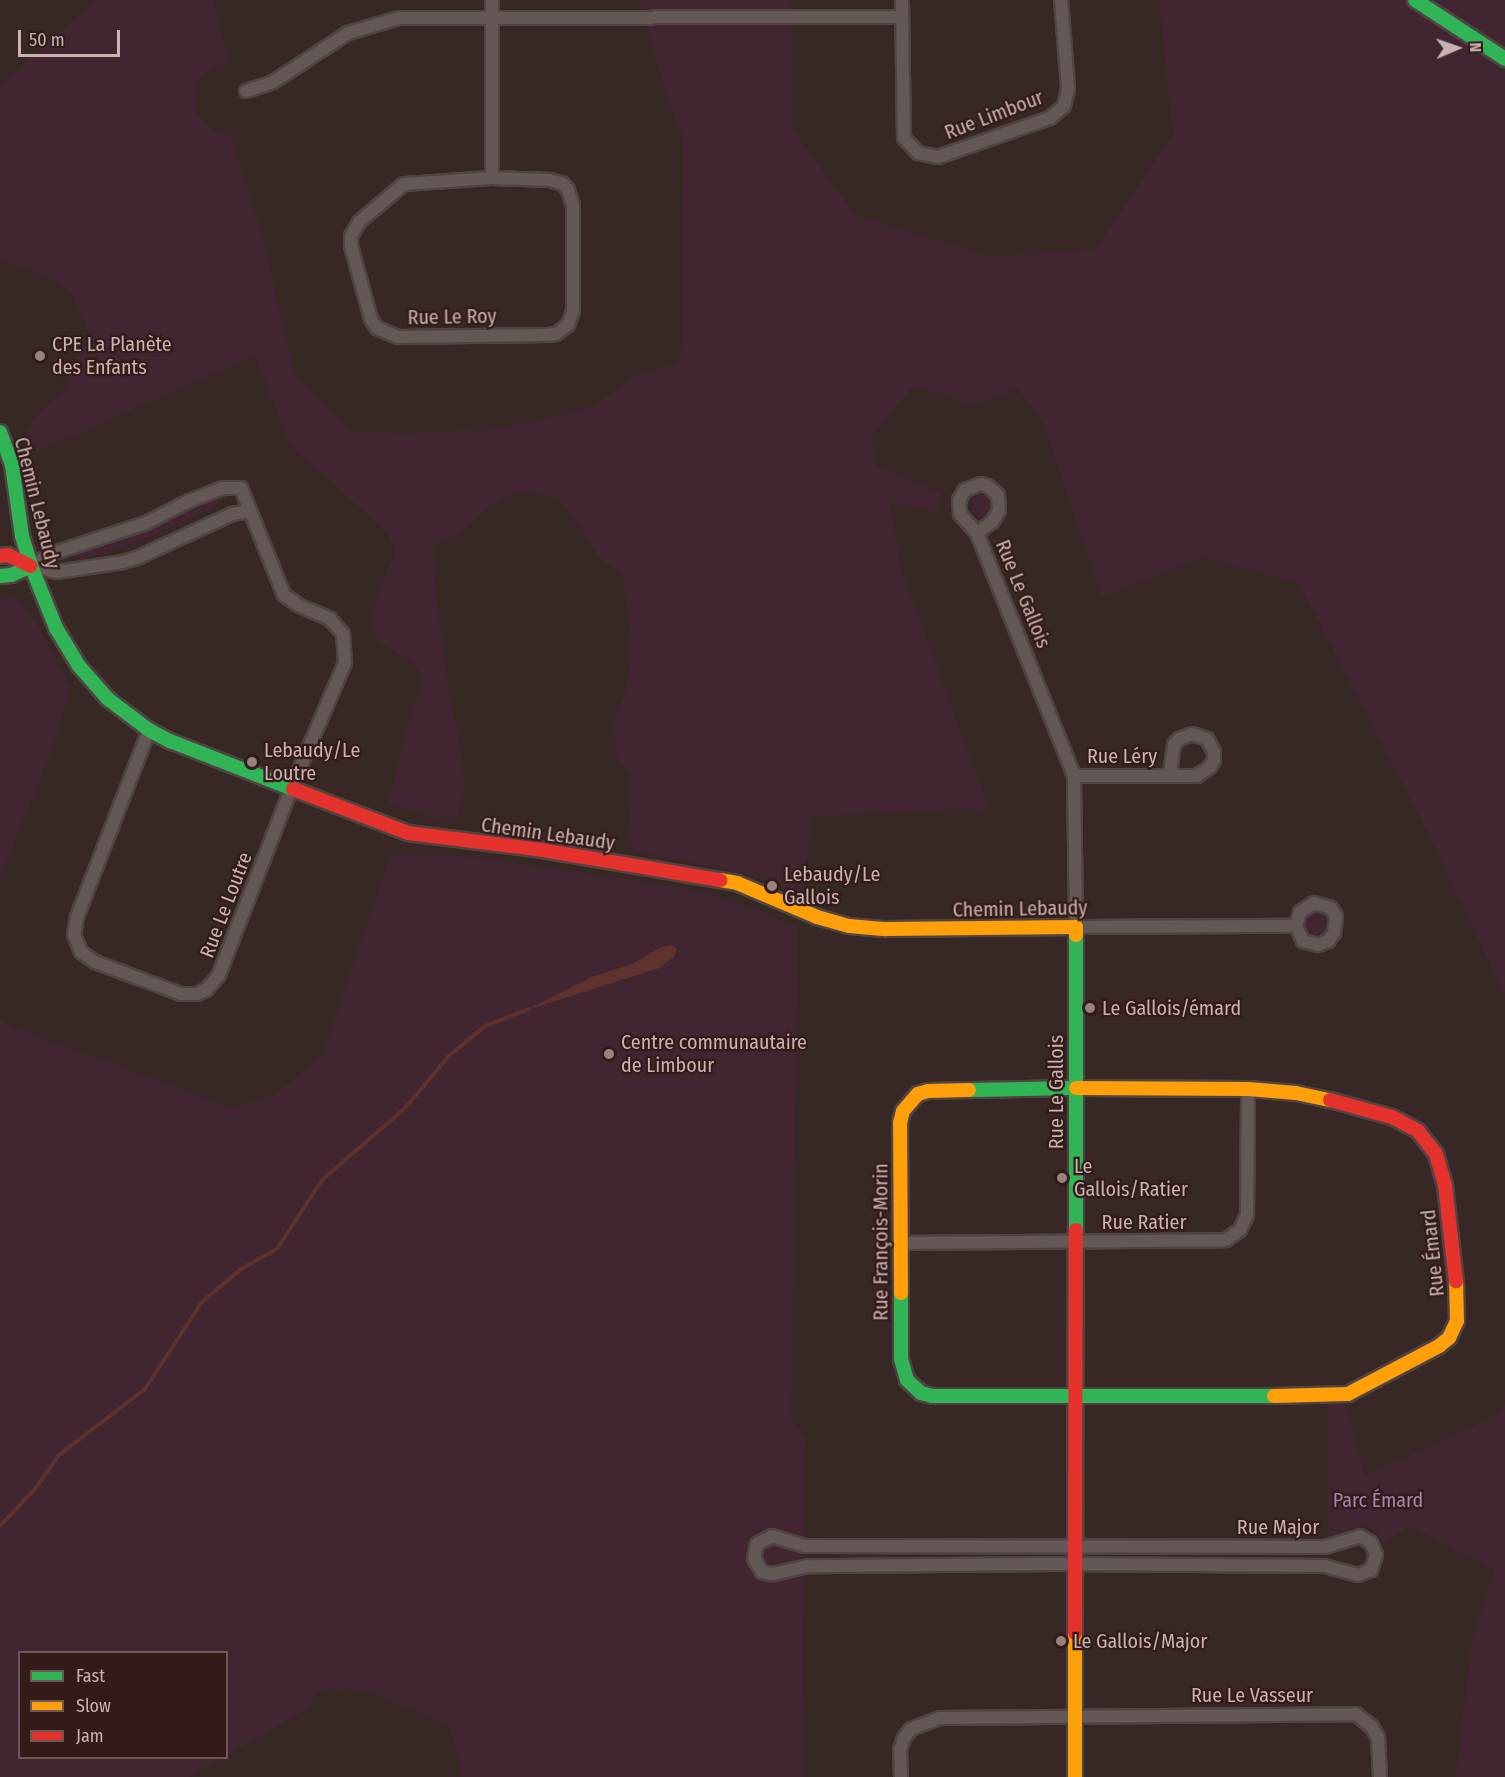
<!DOCTYPE html>
<meta charset="utf-8">
<style>
body{margin:0}
#map{position:relative;width:1505px;height:1777px;overflow:hidden;background:#372826;font-family:"Fira Sans Condensed",sans-serif}
div>[style]{position:absolute}
[style*='--x']{left:calc(var(--x)*1px);top:calc(var(--y)*1px);width:calc(var(--w)*1px);rotate:calc(var(--a)*1deg)}
.green>*{inset:0;background:#412631}
.round{border-radius:50%}
.water>*{inset:0;background:#5e322d}
.stream>*{height:4px;margin:-2px;padding:0 2px;transform-origin:2px;border-radius:2px;background:#5e322d}
.roads{filter:drop-shadow(2px 0 #504443) drop-shadow(-2px 0 #504443) drop-shadow(0 2px #504443) drop-shadow(0 -2px #504443)}
.street>*{height:12px;margin:-6px;padding:0 6px;transform-origin:6px;border-radius:6px;background:#645856}
.fast>*{height:14px;margin:-7px;padding:0 7px;transform-origin:7px;border-radius:7px;background:#30b455}
.slow>*{height:14px;margin:-7px;padding:0 7px;transform-origin:7px;border-radius:7px;background:#ff9f0a}
.jam>*{height:14px;margin:-7px;padding:0 7px;transform-origin:7px;border-radius:7px;background:#e5322d}
.dots>*{width:16px;height:16px;translate:-50% -50%;box-sizing:border-box;border:3px solid #321b19;border-radius:50%}
span{translate:-50% -50%;white-space:nowrap;text-align:center;line-height:1.15;-webkit-text-stroke:4.5px #321b19;paint-order:stroke}
.street-label{font-size:20px;color:#c9b2af}
.poi-label{font-size:20px;color:#c9b2af}
.left{translate:0 -50%;text-align:left}
.park-label{font-size:20px;color:#a582b1}
.legend{position:absolute;left:18px;top:1651px;width:210px;height:108px;box-sizing:border-box;background:#321b19;border:2px solid #6e5755;margin:0;padding:8px 10px;list-style:none;font-size:18px;color:#c9b2af}
.legend li{display:flex;align-items:center;gap:12px;height:30px}
.legend b{width:30px;border:2px solid #6e5755}
.north{position:absolute;left:1427px;top:18px;width:60px;height:60px;-webkit-text-stroke:4px #321b19;paint-order:stroke;rotate:88deg;font-size:16px;font-weight:700;line-height:24px;text-align:center;color:#c9b2af}
.north::after{content:'';display:block;margin:auto;width:21px;height:27px;background:#c9b2af;clip-path:polygon(50% 0,100% 100%,50% 72%,0 100%)}
.scale{position:absolute;left:18px;top:30px;width:102px;height:27px;box-sizing:border-box;border:3px solid #c9b2af;border-top:0;padding-left:8px;font-size:18px;line-height:21px;white-space:nowrap;color:#c9b2af;-webkit-text-stroke:4px #321b19;paint-order:stroke}
</style>
<div id="map">
<div class="green">
<div style="clip-path:polygon(96px 0,213px 0,229px 65px,217px 66px,202px 74px,193px 93px,197px 114px,215px 131px,231px 137px,260px 227px,294px 373px,352px 431px,404px 434px,498px 429px,592px 408px,631px 378px,678px 362px,682px 350px,683px 137px,669px 103px,638px 0,791px 0,793px 130px,855px 215px,988px 257px,1096px 249px,1173px 135px,1159px 0,1505px 0,1505px 995px,1426px 829px,1299px 583px,1201px 557px,1102px 596px,1042px 420px,1017px 388px,975px 405px,913px 386px,871px 436px,875px 465px,942px 495px,936px 512px,890px 502px,901px 569px,989px 809px,811px 816px,804px 895px,753px 875px,634px 851px,629px 827px,630px 777px,617px 756px,613px 722px,626px 692px,631px 647px,623px 573px,601px 560px,582px 528px,557px 497px,519px 491px,490px 505px,461px 533px,433px 544px,436px 596px,449px 693px,462px 755px,464px 787px,458px 817px,441px 819px,389px 804px,405px 733px,423px 681px,414px 662px,377px 641px,371px 617px,384px 577px,396px 552px,387px 532px,290px 445px,255px 355px,30px 454px,23px 440px,33px 420px,52px 400px,67px 390px,68px 377px,90px 335px,70px 290px,30px 269px,4px 259px,0 264px,0 86px)"></div>
<div class="round" style="left:972px;top:495px;width:22px;height:22px"></div>
<div style="clip-path:polygon(217px 499px,220px 501px,213px 508px,145px 539px,77px 561px,73px 559px,75px 555px,139px 534px)"></div>
<div style="clip-path:polygon(0 598px,17px 599px,35px 620px,70px 687px,52px 750px,0 877px)"></div>
<div style="clip-path:polygon(435px 855px,479px 858px,685px 888px,737px 903px,798px 927px,791px 1420px,805px 1437px,802px 1777px,463px 1777px,449px 1725px,374px 1693px,329px 1688px,316px 1692px,310px 1707px,227px 1755px,226px 1652px,20px 1652px,20px 1758px,222px 1758px,189px 1777px,0 1777px,0 1018px,11px 1027px,233px 1109px,275px 1095px,322px 1056px,390px 857px)"></div>
<div class="round" style="left:1305px;top:912px;width:24px;height:24px"></div>
<div style="clip-path:polygon(1345px 1401px,1365px 1476px,1498px 1415px,1505px 1404px,1505px 1777px,1456px 1777px,1472px 1640px,1494px 1570px,1411px 1526px,1383px 1542px,1376px 1531px,1363px 1525px,1328px 1537px,1328px 1402px)"></div>
</div>
<div class="water">
<div style="clip-path:polygon(671px 945px,677px 949px,674px 957px,659px 968px,524px 1011px,594px 976px,632px 964px,661px 947px)"></div>
</div>
<div class="stream">
<div style="--x:0;--y:1526;--w:51;--a:-46.6"></div>
<div style="--x:35;--y:1489;--w:42;--a:-54.8"></div>
<div style="--x:59;--y:1455;--w:108;--a:-37.5"></div>
<div style="--x:145;--y:1389;--w:104;--a:-56.8"></div>
<div style="--x:202;--y:1302;--w:51;--a:-40.2"></div>
<div style="--x:241;--y:1269;--w:41;--a:-29.1"></div>
<div style="--x:277;--y:1249;--w:82;--a:-56.9"></div>
<div style="--x:322;--y:1180;--w:110;--a:-40.9"></div>
<div style="--x:405;--y:1108;--w:68;--a:-49.8"></div>
<div style="--x:449;--y:1056;--w:47;--a:-39.8"></div>
<div style="--x:485;--y:1026;--w:47;--a:-21.1"></div>
</div>
<div class="roads">
<div class="street">
<div style="--x:902;--y:0;--w:138;--a:89.2"></div>
<div style="--x:904;--y:138;--w:21;--a:47"></div>
<div style="--x:918;--y:153;--w:20;--a:11"></div>
<div style="--x:938;--y:157;--w:119;--a:-19.2"></div>
<div style="--x:1050;--y:118;--w:18;--a:-41"></div>
<div style="--x:1064;--y:106;--w:18;--a:-77"></div>
<div style="--x:1068;--y:88;--w:88;--a:-94.5"></div>
<div style="--x:246;--y:91;--w:28;--a:-18"></div>
<div style="--x:273;--y:82;--w:90;--a:-33.2"></div>
<div style="--x:348;--y:33;--w:53;--a:-16.4"></div>
<div style="--x:399;--y:18;--w:503;--a:-0.11"></div>
<div style="--x:492;--y:178;--w:58;--a:2"></div>
<div style="--x:550;--y:180;--w:14;--a:17"></div>
<div style="--x:563;--y:184;--w:8;--a:50"></div>
<div style="--x:568;--y:190;--w:16;--a:72"></div>
<div style="--x:573;--y:205;--w:106;--a:90"></div>
<div style="--x:573;--y:311;--w:15;--a:110"></div>
<div style="--x:568;--y:325;--w:15;--a:143"></div>
<div style="--x:556;--y:334;--w:8;--a:173"></div>
<div style="--x:548;--y:335;--w:150;--a:179.2"></div>
<div style="--x:398;--y:337;--w:23;--a:-157"></div>
<div style="--x:377;--y:328;--w:11;--a:-124"></div>
<div style="--x:371;--y:319;--w:76;--a:-105.3"></div>
<div style="--x:351;--y:246;--w:10;--a:-90"></div>
<div style="--x:351;--y:236;--w:16;--a:-60"></div>
<div style="--x:359;--y:222;--w:59;--a:-40.2"></div>
<div style="--x:404;--y:184;--w:88;--a:-3.9"></div>
<div style="--x:492;--y:178;--w:178;--a:-90"></div>
<div style="--x:977;--y:533;--w:25;--a:-132"></div>
<div style="--x:960;--y:514;--w:14;--a:-94"></div>
<div style="--x:959;--y:500;--w:12;--a:-59"></div>
<div style="--x:965;--y:490;--w:17;--a:-21"></div>
<div style="--x:981;--y:484;--w:7;--a:16"></div>
<div style="--x:988;--y:486;--w:13;--a:42"></div>
<div style="--x:998;--y:495;--w:16;--a:86"></div>
<div style="--x:999;--y:511;--w:13;--a:122"></div>
<div style="--x:992;--y:522;--w:19;--a:144"></div>
<div style="--x:977;--y:533;--w:262;--a:68.2"></div>
<div style="--x:1074;--y:776;--w:151;--a:89.2"></div>
<div style="--x:1076;--y:927;--w:220;--a:-0.3"></div>
<div style="--x:1296;--y:926;--w:17;--a:65"></div>
<div style="--x:1303;--y:941;--w:16;--a:15"></div>
<div style="--x:1318;--y:945;--w:11;--a:-22"></div>
<div style="--x:1328;--y:941;--w:10;--a:-53"></div>
<div style="--x:1334;--y:933;--w:17;--a:-83"></div>
<div style="--x:1336;--y:916;--w:9;--a:-122"></div>
<div style="--x:1331;--y:908;--w:18;--a:-164"></div>
<div style="--x:1314;--y:903;--w:17;--a:147"></div>
<div style="--x:1300;--y:912;--w:15;--a:106"></div>
<div style="--x:31;--y:566;--w:23;--a:-31"></div>
<div style="--x:51;--y:554;--w:100;--a:-18.1"></div>
<div style="--x:146;--y:523;--w:48;--a:-27.1"></div>
<div style="--x:189;--y:501;--w:36;--a:-21"></div>
<div style="--x:223;--y:488;--w:18;--a:0"></div>
<div style="--x:241;--y:488;--w:115;--a:68.1"></div>
<div style="--x:284;--y:595;--w:19;--a:35"></div>
<div style="--x:300;--y:606;--w:33;--a:23"></div>
<div style="--x:330;--y:619;--w:20;--a:49"></div>
<div style="--x:343;--y:634;--w:29;--a:86"></div>
<div style="--x:345;--y:663;--w:137;--a:113.2"></div>
<div style="--x:291;--y:789;--w:199;--a:111.2"></div>
<div style="--x:219;--y:975;--w:20;--a:131"></div>
<div style="--x:206;--y:990;--w:10;--a:156"></div>
<div style="--x:197;--y:994;--w:16;--a:180"></div>
<div style="--x:181;--y:994;--w:92;--a:-159.6"></div>
<div style="--x:95;--y:962;--w:17;--a:-144"></div>
<div style="--x:81;--y:952;--w:18;--a:-112"></div>
<div style="--x:74;--y:935;--w:18;--a:-81"></div>
<div style="--x:77;--y:917;--w:200;--a:-68.9"></div>
<div style="--x:31;--y:566;--w:27;--a:13"></div>
<div style="--x:57;--y:572;--w:67;--a:-8.6"></div>
<div style="--x:123;--y:562;--w:17;--a:-17"></div>
<div style="--x:139;--y:557;--w:102;--a:-24.8"></div>
<div style="--x:232;--y:514;--w:18;--a:-9"></div>
<div style="--x:1074;--y:776;--w:123;--a:0"></div>
<div style="--x:1197;--y:776;--w:16;--a:-35"></div>
<div style="--x:1210;--y:767;--w:8;--a:-60"></div>
<div style="--x:1214;--y:760;--w:8;--a:-90"></div>
<div style="--x:1214;--y:752;--w:15;--a:-118"></div>
<div style="--x:1207;--y:739;--w:16;--a:-162"></div>
<div style="--x:1192;--y:734;--w:14;--a:159"></div>
<div style="--x:1179;--y:739;--w:8;--a:130"></div>
<div style="--x:1174;--y:745;--w:30;--a:98"></div>
<div style="--x:901;--y:1243;--w:325;--a:-0.5"></div>
<div style="--x:1226;--y:1240;--w:17;--a:-36"></div>
<div style="--x:1240;--y:1230;--w:17;--a:-65"></div>
<div style="--x:1247;--y:1215;--w:126;--a:-89.5"></div>
<div style="--x:772;--y:1536;--w:34;--a:17"></div>
<div style="--x:804;--y:1546;--w:521;--a:0.11"></div>
<div style="--x:1325;--y:1547;--w:37;--a:-17"></div>
<div style="--x:1360;--y:1536;--w:13;--a:32"></div>
<div style="--x:1371;--y:1543;--w:13;--a:67"></div>
<div style="--x:1376;--y:1555;--w:16;--a:108"></div>
<div style="--x:1371;--y:1570;--w:14;--a:159"></div>
<div style="--x:1358;--y:1575;--w:34;--a:-165"></div>
<div style="--x:1325;--y:1566;--w:271;--a:-179.6"></div>
<div style="--x:1054;--y:1564;--w:246;--a:179.5"></div>
<div style="--x:808;--y:1566;--w:37;--a:167"></div>
<div style="--x:772;--y:1574;--w:10;--a:-169"></div>
<div style="--x:762;--y:1572;--w:16;--a:-120"></div>
<div style="--x:754;--y:1558;--w:14;--a:-78"></div>
<div style="--x:757;--y:1544;--w:17;--a:-28"></div>
<div style="--x:901;--y:1777;--w:27;--a:-92"></div>
<div style="--x:900;--y:1750;--w:13;--a:-72"></div>
<div style="--x:904;--y:1738;--w:11;--a:-52"></div>
<div style="--x:911;--y:1729;--w:30;--a:-21"></div>
<div style="--x:939;--y:1718;--w:417;--a:-0.5"></div>
<div style="--x:1356;--y:1714;--w:21;--a:39"></div>
<div style="--x:1372;--y:1727;--w:13;--a:61"></div>
<div style="--x:1378;--y:1738;--w:39;--a:87"></div>
</div>
<div class="fast">
<div style="--x:1415;--y:0;--w:108;--a:33.2"></div>
<div style="--x:0;--y:432;--w:35;--a:70"></div>
<div style="--x:12;--y:465;--w:72;--a:82"></div>
<div style="--x:22;--y:536;--w:31;--a:73"></div>
<div style="--x:31;--y:566;--w:67;--a:68"></div>
<div style="--x:56;--y:628;--w:44;--a:58.8"></div>
<div style="--x:79;--y:666;--w:44;--a:48.7"></div>
<div style="--x:108;--y:699;--w:51;--a:37.1"></div>
<div style="--x:149;--y:730;--w:24;--a:28"></div>
<div style="--x:170;--y:741;--w:132;--a:21.3"></div>
<div style="--x:0;--y:576;--w:11;--a:-5"></div>
<div style="--x:11;--y:575;--w:22;--a:-24"></div>
<div style="--x:969;--y:1090;--w:107;--a:-1.1"></div>
<div style="--x:1076;--y:1230;--w:295;--a:-90"></div>
<div style="--x:901;--y:1293;--w:66;--a:90"></div>
<div style="--x:901;--y:1359;--w:22;--a:74"></div>
<div style="--x:907;--y:1380;--w:19;--a:43"></div>
<div style="--x:921;--y:1393;--w:11;--a:15"></div>
<div style="--x:932;--y:1396;--w:342;--a:0"></div>
</div>
<div class="slow">
<div style="--x:720;--y:880;--w:17;--a:10"></div>
<div style="--x:737;--y:883;--w:87;--a:23"></div>
<div style="--x:817;--y:917;--w:33;--a:16"></div>
<div style="--x:849;--y:926;--w:37;--a:5"></div>
<div style="--x:886;--y:929;--w:190;--a:-0.6"></div>
<div style="--x:1076;--y:927;--w:8;--a:90"></div>
<div style="--x:1076;--y:1088;--w:172;--a:0.3"></div>
<div style="--x:1248;--y:1089;--w:48;--a:4.8"></div>
<div style="--x:1296;--y:1093;--w:35;--a:12"></div>
<div style="--x:901;--y:1293;--w:170;--a:-90.3"></div>
<div style="--x:900;--y:1123;--w:12;--a:-76"></div>
<div style="--x:903;--y:1111;--w:23;--a:-49"></div>
<div style="--x:918;--y:1094;--w:10;--a:-17"></div>
<div style="--x:928;--y:1091;--w:41;--a:-1.4"></div>
<div style="--x:1274;--y:1396;--w:74;--a:-1.5"></div>
<div style="--x:1348;--y:1394;--w:103;--a:-27.8"></div>
<div style="--x:1439;--y:1346;--w:13;--a:-39"></div>
<div style="--x:1449;--y:1338;--w:19;--a:-65"></div>
<div style="--x:1457;--y:1321;--w:40;--a:-91.4"></div>
<div style="--x:1075;--y:1777;--w:144;--a:-90"></div>
</div>
<div class="jam">
<div style="--x:0;--y:556;--w:8;--a:-7"></div>
<div style="--x:8;--y:555;--w:25;--a:26"></div>
<div style="--x:293;--y:789;--w:123;--a:20.9"></div>
<div style="--x:408;--y:833;--w:135;--a:7.2"></div>
<div style="--x:542;--y:850;--w:181;--a:9.6"></div>
<div style="--x:1330;--y:1100;--w:64;--a:15.3"></div>
<div style="--x:1392;--y:1117;--w:30;--a:28"></div>
<div style="--x:1418;--y:1131;--w:29;--a:52"></div>
<div style="--x:1436;--y:1154;--w:32;--a:74"></div>
<div style="--x:1445;--y:1185;--w:97;--a:83.5"></div>
<div style="--x:1075;--y:1633;--w:403;--a:-89.9"></div>
</div>
</div>
<div class="dots">
<div style="left:40px;top:356px;background:#96827f"></div>
<div style="left:252px;top:762px;background:#96827f"></div>
<div style="left:772px;top:886px;background:#96827f"></div>
<div style="left:1090px;top:1008px;background:#96827f"></div>
<div style="left:609px;top:1054px;background:#96827f"></div>
<div style="left:1062px;top:1178px;background:#96827f"></div>
<div style="left:1061px;top:1641px;background:#96827f"></div>
</div>
<div class="street-label">
<span style="left:994px;top:115px;rotate:-21deg">Rue Limbour</span>
<span style="left:452px;top:317px;rotate:-1deg">Rue Le Roy</span>
<span style="left:37px;top:503px;rotate:76deg">Chemin Lebaudy</span>
<span style="left:1023px;top:594px;rotate:68deg">Rue Le Gallois</span>
<span style="left:1122px;top:756px">Rue Léry</span>
<span style="left:548px;top:834px;rotate:8deg">Chemin Lebaudy</span>
<span style="left:226px;top:905px;rotate:-69deg">Rue Le Loutre</span>
<span style="left:1020px;top:909px;rotate:-1deg">Chemin Lebaudy</span>
<span style="left:1056px;top:1092px;rotate:-90deg">Rue Le Gallois</span>
<span style="left:1144px;top:1222px">Rue Ratier</span>
<span style="left:881px;top:1242px;rotate:-90deg">Rue François-Morin</span>
<span style="left:1433px;top:1253px;rotate:-96deg">Rue Émard</span>
<span style="left:1278px;top:1527px">Rue Major</span>
<span style="left:1252px;top:1695px">Rue Le Vasseur</span>
</div>
<div class="poi-label">
<span class="left" style="left:52px;top:356px">CPE La Planète<br>des Enfants</span>
<span class="left" style="left:264px;top:762px">Lebaudy/Le<br>Loutre</span>
<span class="left" style="left:784px;top:886px">Lebaudy/Le<br>Gallois</span>
<span class="left" style="left:1102px;top:1008px">Le Gallois/émard</span>
<span class="left" style="left:621px;top:1054px">Centre communautaire<br>de Limbour</span>
<span class="left" style="left:1074px;top:1178px">Le<br>Gallois/Ratier</span>
<span class="left" style="left:1073px;top:1641px">Le Gallois/Major</span>
</div>
<div class="park-label">
<span style="left:1378px;top:1500px">Parc Émard</span>
</div>
<ul class="legend">
<li><b style="height:8px;background:#30b455"></b>Fast</li>
<li><b style="height:8px;background:#ff9f0a"></b>Slow</li>
<li><b style="height:8px;background:#e5322d"></b>Jam</li>
</ul>
<div class="north">N</div>
<div class="scale">50 m</div>
</div>
